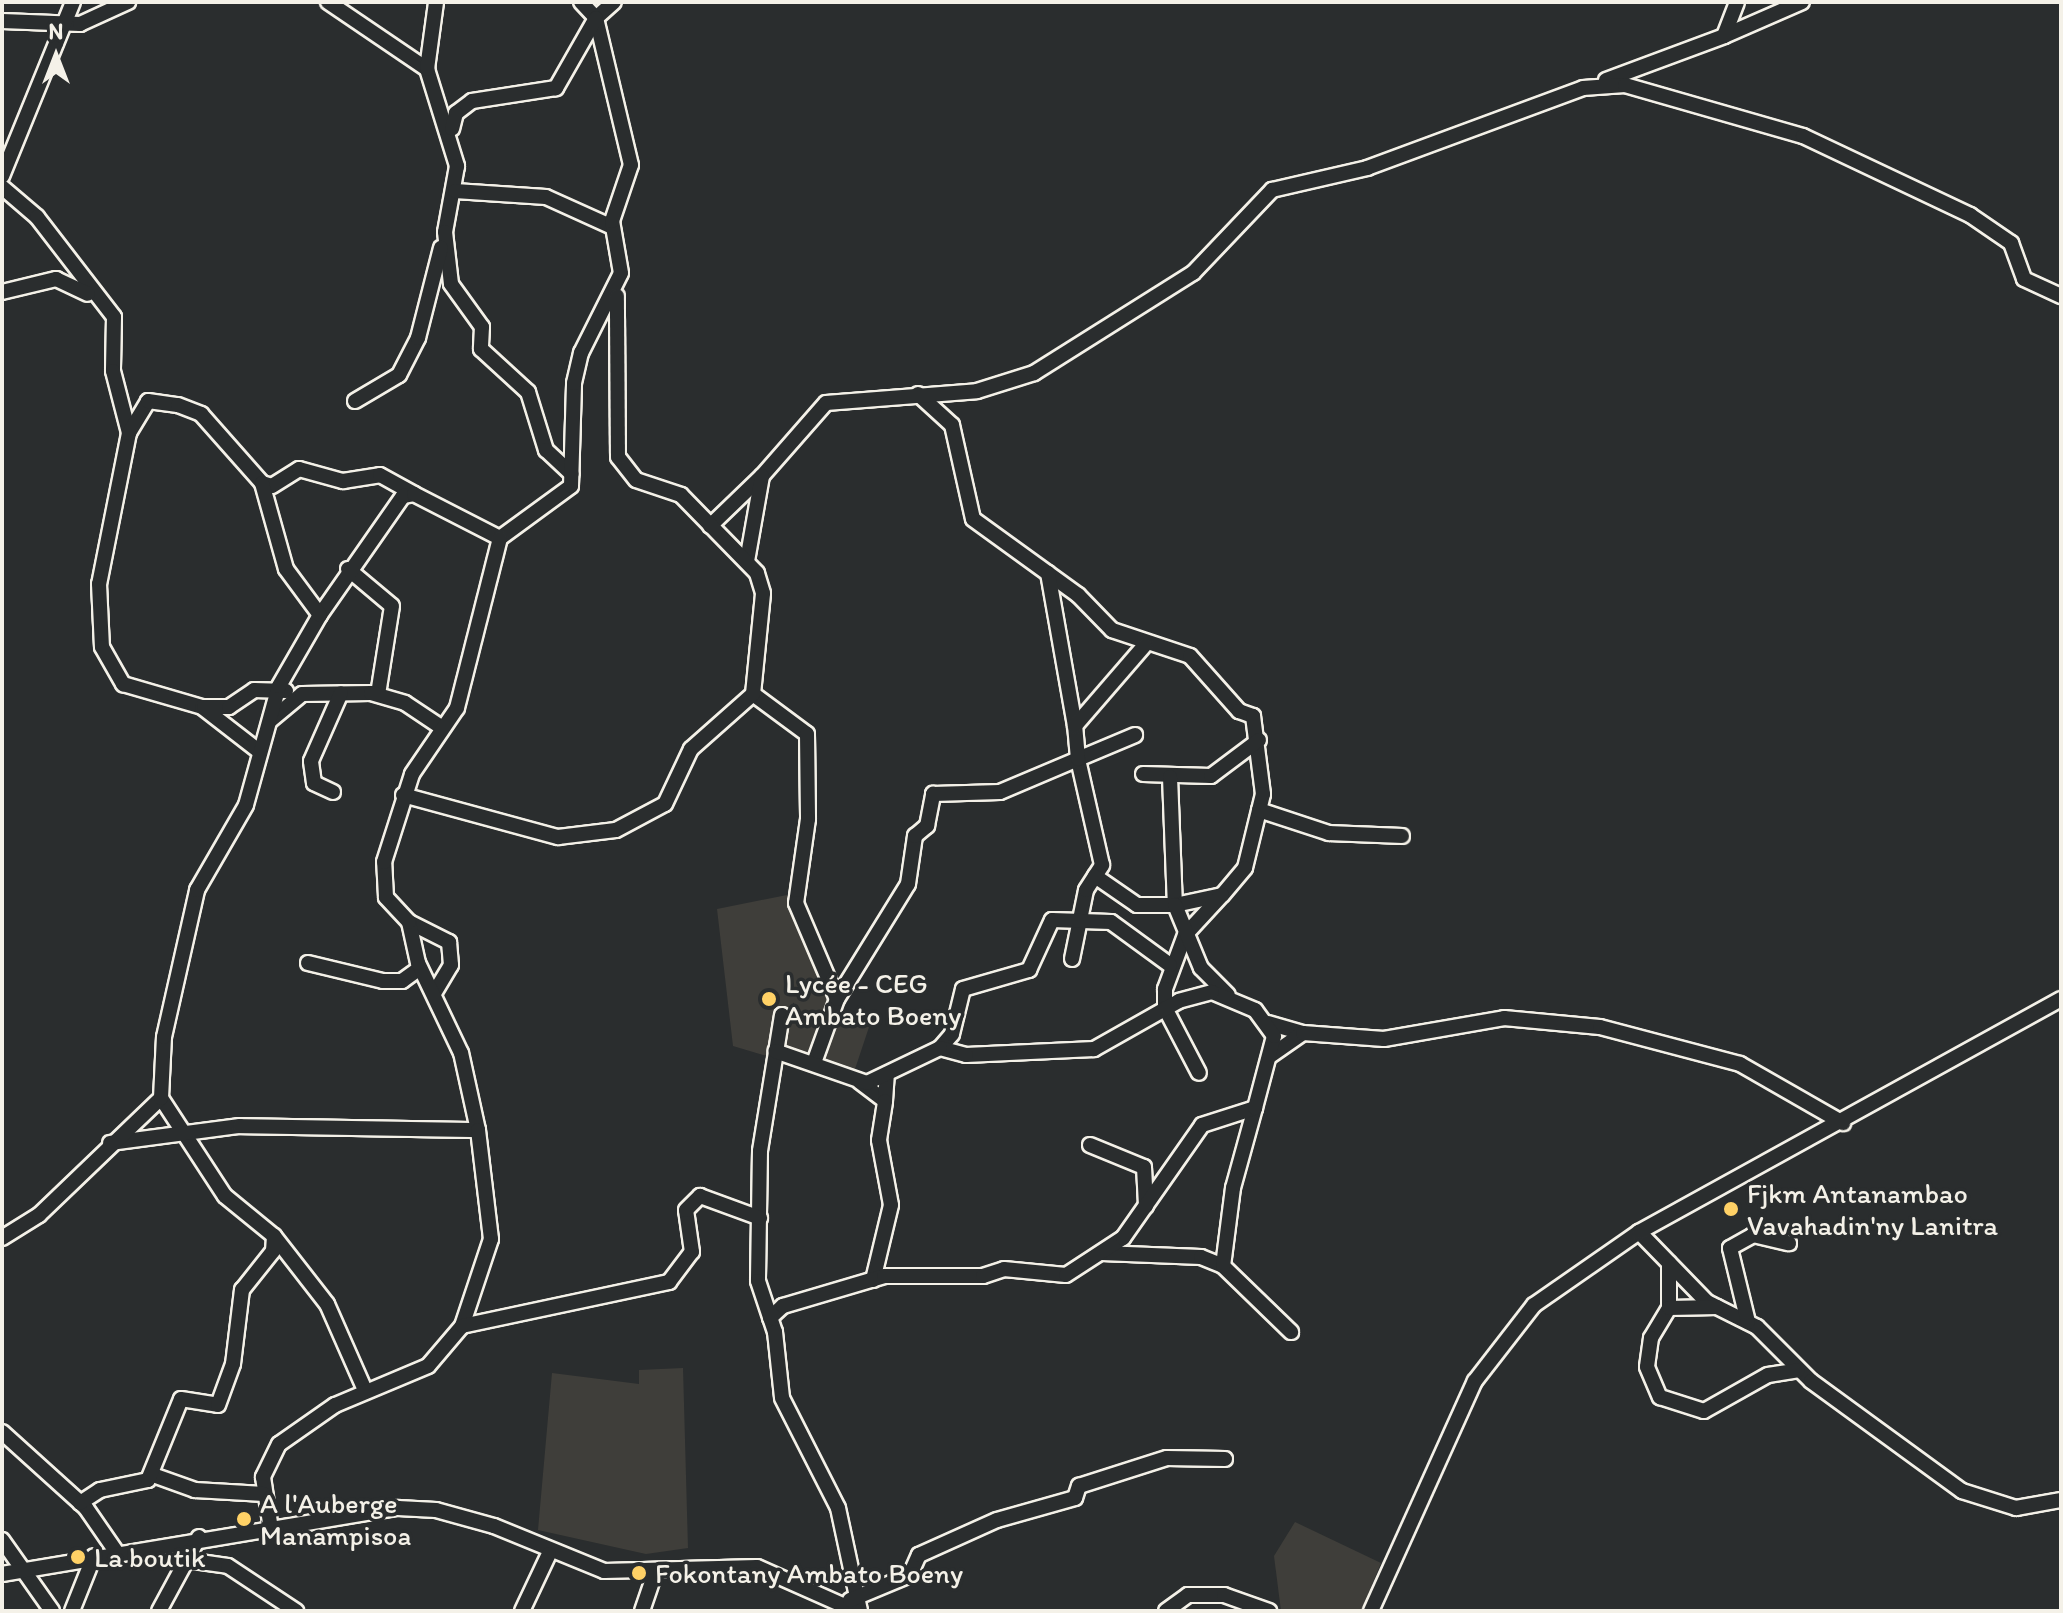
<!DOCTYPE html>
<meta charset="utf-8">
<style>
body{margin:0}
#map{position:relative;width:2063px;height:1613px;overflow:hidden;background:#2a2d2e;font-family:Itim,sans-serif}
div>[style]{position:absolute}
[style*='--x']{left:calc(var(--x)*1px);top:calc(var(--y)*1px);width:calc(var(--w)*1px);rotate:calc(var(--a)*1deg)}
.built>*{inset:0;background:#3f3e3a}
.roads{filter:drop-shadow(2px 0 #f4f1e8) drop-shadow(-2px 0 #f4f1e8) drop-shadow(0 2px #f4f1e8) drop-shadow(0 -2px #f4f1e8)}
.minor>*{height:14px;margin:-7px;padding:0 7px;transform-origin:7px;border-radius:7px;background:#2a2d2e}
.dots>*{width:22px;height:22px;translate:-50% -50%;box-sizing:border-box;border:4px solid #2a2d2e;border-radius:50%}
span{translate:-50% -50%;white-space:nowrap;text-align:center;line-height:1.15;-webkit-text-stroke:7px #2a2d2e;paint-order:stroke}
.poi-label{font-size:28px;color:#f4f1e8}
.left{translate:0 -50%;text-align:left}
.frame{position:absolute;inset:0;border:4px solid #f4f1e8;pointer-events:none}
.north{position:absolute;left:16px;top:16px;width:80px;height:80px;-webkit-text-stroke:6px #2a2d2e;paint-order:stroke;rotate:0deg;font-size:22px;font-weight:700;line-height:32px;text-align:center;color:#f4f1e8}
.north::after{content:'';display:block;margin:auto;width:28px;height:36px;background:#f4f1e8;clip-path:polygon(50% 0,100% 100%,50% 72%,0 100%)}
</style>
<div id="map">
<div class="built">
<div style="clip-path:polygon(787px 895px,842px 1020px,869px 1027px,851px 1081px,733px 1046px,717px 909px)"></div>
<div style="clip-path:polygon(683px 1368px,688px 1548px,646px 1554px,538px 1530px,552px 1373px,639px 1384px,639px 1370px)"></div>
<div style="clip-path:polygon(1295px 1522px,1381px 1563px,1361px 1611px,1281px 1611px,1274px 1556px)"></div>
</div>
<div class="roads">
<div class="minor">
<div style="--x:328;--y:2;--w:120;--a:34.1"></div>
<div style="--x:427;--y:69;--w:102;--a:72.8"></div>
<div style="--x:457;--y:166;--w:67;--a:100.3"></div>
<div style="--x:445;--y:232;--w:52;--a:83.4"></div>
<div style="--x:451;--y:284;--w:53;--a:54.2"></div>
<div style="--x:482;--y:327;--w:22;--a:93"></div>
<div style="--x:481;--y:349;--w:64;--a:42.5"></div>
<div style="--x:528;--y:392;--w:61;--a:72.8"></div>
<div style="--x:546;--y:450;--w:35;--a:43"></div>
<div style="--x:581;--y:2;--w:22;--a:47"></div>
<div style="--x:596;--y:18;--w:24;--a:-42"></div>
<div style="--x:2;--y:21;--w:78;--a:2.2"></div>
<div style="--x:80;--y:24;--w:53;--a:-24.6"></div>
<div style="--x:1724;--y:36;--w:85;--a:-23.6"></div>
<div style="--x:427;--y:69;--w:68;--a:-82.3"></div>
<div style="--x:1606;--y:80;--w:126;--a:-20.4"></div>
<div style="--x:1724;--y:36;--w:36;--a:-69"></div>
<div style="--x:2;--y:176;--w:188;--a:-67.8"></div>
<div style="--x:2;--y:187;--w:46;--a:40.6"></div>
<div style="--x:37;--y:217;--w:126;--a:52.4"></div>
<div style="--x:114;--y:317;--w:54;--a:91.1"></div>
<div style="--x:113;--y:371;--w:64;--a:75.5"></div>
<div style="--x:129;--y:433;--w:154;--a:101.2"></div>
<div style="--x:99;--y:584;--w:63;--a:87.3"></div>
<div style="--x:102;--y:647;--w:43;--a:60.4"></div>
<div style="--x:123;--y:684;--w:82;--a:16.2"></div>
<div style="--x:202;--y:707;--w:73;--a:37.8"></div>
<div style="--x:455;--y:191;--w:91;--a:3.8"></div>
<div style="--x:546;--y:197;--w:72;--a:24.4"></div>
<div style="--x:2;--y:292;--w:56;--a:-13.5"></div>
<div style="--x:56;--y:279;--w:35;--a:25"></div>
<div style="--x:918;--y:394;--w:46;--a:42.4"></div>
<div style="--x:952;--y:425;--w:96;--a:77.4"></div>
<div style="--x:973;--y:519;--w:130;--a:35.9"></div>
<div style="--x:1078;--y:595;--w:49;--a:45.8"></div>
<div style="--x:1112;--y:630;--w:82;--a:18.4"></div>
<div style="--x:1190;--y:656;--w:74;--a:48.3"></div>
<div style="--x:1239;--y:711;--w:15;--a:20"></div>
<div style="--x:1253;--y:716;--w:79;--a:82.7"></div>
<div style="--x:1263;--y:794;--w:76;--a:103.7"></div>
<div style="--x:1245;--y:868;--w:35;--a:130"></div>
<div style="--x:355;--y:401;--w:51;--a:-30.6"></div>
<div style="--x:399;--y:375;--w:42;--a:-62.8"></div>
<div style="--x:418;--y:338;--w:93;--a:-75.7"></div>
<div style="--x:129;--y:433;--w:37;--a:-59"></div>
<div style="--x:148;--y:401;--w:30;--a:8"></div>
<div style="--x:178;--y:405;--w:25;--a:21"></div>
<div style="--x:201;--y:414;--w:92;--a:48.5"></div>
<div style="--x:262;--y:483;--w:10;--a:17"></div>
<div style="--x:272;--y:486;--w:32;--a:-32"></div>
<div style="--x:299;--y:469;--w:46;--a:15.3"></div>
<div style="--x:343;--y:481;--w:37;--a:-9"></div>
<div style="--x:380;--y:475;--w:39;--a:29"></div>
<div style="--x:762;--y:476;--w:97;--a:-48.8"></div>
<div style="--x:826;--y:403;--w:151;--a:-4.5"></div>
<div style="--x:977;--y:391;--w:60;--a:-17.5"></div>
<div style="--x:1034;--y:373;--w:188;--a:-32.2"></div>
<div style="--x:1193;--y:273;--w:115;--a:-46.4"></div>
<div style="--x:1272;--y:190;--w:98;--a:-13"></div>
<div style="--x:1367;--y:168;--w:230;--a:-20.3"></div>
<div style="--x:1583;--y:88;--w:42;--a:-4.1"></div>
<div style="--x:1625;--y:85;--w:185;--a:16"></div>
<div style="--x:1803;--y:136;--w:185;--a:25.3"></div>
<div style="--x:1970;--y:215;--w:50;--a:34.3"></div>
<div style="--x:2011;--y:243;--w:38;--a:70"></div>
<div style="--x:2024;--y:279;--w:41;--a:24.7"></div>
<div style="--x:710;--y:526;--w:72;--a:-43.9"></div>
<div style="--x:762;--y:476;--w:86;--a:100"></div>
<div style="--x:348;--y:569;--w:57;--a:40.1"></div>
<div style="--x:392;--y:606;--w:89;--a:99"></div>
<div style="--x:1048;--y:573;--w:155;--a:80"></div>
<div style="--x:320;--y:615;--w:145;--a:-55.1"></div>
<div style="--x:403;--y:496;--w:11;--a:-10"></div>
<div style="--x:414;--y:494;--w:97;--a:27.1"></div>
<div style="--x:500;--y:538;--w:88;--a:-36.2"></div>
<div style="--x:571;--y:486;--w:103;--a:-88.3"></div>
<div style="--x:574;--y:383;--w:31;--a:-77"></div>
<div style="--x:581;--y:353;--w:89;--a:-63.4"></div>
<div style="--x:621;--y:273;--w:53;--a:-99.8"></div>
<div style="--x:612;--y:221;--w:59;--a:-71.3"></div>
<div style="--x:631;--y:165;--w:151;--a:-103.4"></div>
<div style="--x:596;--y:18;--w:81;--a:119.7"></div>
<div style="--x:556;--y:88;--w:85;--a:171.2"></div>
<div style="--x:472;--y:101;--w:20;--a:143"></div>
<div style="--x:456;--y:113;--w:16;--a:104"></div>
<div style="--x:753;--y:694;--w:67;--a:36.5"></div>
<div style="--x:807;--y:734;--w:85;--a:89.3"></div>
<div style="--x:808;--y:819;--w:85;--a:98.1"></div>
<div style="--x:796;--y:903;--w:104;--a:66.9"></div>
<div style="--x:837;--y:999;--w:68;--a:109.8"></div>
<div style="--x:204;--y:707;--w:25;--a:0"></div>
<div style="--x:229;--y:707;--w:30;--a:-34"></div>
<div style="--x:254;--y:690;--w:32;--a:2"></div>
<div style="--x:271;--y:720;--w:40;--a:-40"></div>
<div style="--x:302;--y:694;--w:69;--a:-0.8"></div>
<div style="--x:371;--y:693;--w:35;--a:16"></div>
<div style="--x:405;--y:703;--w:43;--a:33.7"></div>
<div style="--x:1143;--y:774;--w:68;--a:1.7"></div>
<div style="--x:1211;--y:776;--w:60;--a:-36.9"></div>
<div style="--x:1170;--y:777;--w:128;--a:87.8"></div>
<div style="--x:1175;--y:905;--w:48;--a:-12"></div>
<div style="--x:1222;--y:895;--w:54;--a:132.8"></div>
<div style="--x:1185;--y:935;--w:58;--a:110.3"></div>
<div style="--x:1165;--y:989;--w:19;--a:90"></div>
<div style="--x:1165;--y:1008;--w:73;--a:62.4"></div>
<div style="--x:333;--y:792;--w:21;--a:-155"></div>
<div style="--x:314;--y:783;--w:22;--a:-98"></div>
<div style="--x:311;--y:761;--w:74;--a:-66.2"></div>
<div style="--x:403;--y:795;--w:161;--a:15.2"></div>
<div style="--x:558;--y:837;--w:58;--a:-6.9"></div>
<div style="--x:616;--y:830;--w:55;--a:-28"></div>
<div style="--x:665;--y:804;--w:61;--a:-64.7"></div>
<div style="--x:691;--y:749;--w:83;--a:-41.6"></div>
<div style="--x:753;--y:694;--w:101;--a:-84.3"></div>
<div style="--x:763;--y:593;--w:21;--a:-107"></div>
<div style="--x:757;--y:573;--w:109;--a:-134.3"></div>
<div style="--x:681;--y:495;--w:47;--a:-161.6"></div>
<div style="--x:636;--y:480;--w:29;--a:-128"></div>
<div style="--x:618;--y:457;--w:161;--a:-90.4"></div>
<div style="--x:1259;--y:810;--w:74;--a:18.2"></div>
<div style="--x:1329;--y:833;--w:73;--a:2.4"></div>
<div style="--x:1095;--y:876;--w:51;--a:34.6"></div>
<div style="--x:1137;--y:905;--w:38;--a:0"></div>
<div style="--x:1175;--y:905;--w:68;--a:67.6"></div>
<div style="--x:1201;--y:968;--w:38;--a:45"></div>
<div style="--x:409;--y:922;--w:45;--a:26.6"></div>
<div style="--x:449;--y:942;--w:23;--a:85"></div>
<div style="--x:451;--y:965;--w:31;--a:121"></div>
<div style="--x:1072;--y:959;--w:70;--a:-78.5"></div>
<div style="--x:1086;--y:890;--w:30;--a:-57"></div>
<div style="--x:1102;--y:865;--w:109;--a:-102.8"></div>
<div style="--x:1078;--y:759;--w:62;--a:-22.8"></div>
<div style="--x:308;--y:963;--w:77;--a:13.5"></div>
<div style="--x:383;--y:981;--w:19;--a:0"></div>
<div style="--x:402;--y:981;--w:22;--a:-36"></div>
<div style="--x:837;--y:999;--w:135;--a:-58.3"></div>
<div style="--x:908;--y:884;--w:49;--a:-81.7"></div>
<div style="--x:915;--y:836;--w:16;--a:-40"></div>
<div style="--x:927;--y:826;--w:33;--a:-79"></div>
<div style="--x:933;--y:794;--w:67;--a:-1.7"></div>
<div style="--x:1000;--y:792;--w:85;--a:-22.9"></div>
<div style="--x:1078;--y:759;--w:33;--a:-95"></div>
<div style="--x:1075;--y:726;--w:107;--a:-49.2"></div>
<div style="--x:782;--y:1015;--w:138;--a:99.2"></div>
<div style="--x:760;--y:1151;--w:130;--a:90.9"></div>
<div style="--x:758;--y:1281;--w:54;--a:71.6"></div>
<div style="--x:775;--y:1332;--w:66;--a:83.9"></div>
<div style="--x:782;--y:1398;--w:123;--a:63"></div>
<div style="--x:838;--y:1508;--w:105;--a:77.9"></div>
<div style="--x:1268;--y:1023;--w:36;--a:16"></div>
<div style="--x:1303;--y:1033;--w:39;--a:145"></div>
<div style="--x:1303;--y:1033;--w:81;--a:4.2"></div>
<div style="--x:1384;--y:1039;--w:122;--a:-9.9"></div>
<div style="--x:1504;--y:1018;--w:96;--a:5.4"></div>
<div style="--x:1600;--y:1027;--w:145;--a:14.8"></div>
<div style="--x:1740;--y:1064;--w:119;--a:29.8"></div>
<div style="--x:940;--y:1048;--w:18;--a:-49"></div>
<div style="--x:952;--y:1034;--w:46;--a:-76.3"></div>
<div style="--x:963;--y:989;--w:69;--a:-16.1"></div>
<div style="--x:1029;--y:970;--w:55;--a:-65.3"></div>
<div style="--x:1052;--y:920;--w:59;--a:1.9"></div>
<div style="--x:1111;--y:922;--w:73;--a:36.1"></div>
<div style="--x:860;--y:1082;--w:31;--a:37"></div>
<div style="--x:885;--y:1101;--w:27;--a:-86"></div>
<div style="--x:161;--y:1098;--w:117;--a:56.9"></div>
<div style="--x:225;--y:1196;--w:63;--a:39.2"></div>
<div style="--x:274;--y:1236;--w:86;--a:52.1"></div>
<div style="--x:327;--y:1304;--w:94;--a:66.2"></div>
<div style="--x:478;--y:1130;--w:79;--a:-102.4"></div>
<div style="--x:461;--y:1053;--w:100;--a:-115.5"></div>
<div style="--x:418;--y:963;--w:42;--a:-102.4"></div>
<div style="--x:409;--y:922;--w:34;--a:-133"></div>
<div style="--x:386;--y:897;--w:35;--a:-93"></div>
<div style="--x:384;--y:862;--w:92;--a:-72.3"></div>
<div style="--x:412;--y:774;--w:80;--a:-55.7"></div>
<div style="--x:457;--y:708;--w:175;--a:-75.8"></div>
<div style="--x:110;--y:1143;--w:131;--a:-7.5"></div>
<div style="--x:240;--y:1126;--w:238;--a:1"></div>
<div style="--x:478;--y:1130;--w:110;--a:83.2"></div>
<div style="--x:491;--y:1239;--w:92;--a:108.4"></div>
<div style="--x:462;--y:1326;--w:52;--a:130.4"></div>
<div style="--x:428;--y:1366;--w:101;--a:157.2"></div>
<div style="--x:335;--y:1405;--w:68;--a:145.1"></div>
<div style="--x:279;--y:1444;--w:37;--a:116"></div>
<div style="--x:263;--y:1477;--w:47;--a:81.3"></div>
<div style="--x:1090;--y:1145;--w:58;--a:22.2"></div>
<div style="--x:1144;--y:1167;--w:39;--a:87"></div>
<div style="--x:1639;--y:1232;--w:98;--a:45.8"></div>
<div style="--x:1707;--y:1302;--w:56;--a:26.6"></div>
<div style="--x:1757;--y:1327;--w:76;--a:45"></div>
<div style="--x:1811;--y:1381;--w:187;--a:36.1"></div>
<div style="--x:1962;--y:1491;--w:57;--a:17.5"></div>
<div style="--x:2016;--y:1508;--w:46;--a:-10.1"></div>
<div style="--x:2;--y:1238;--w:44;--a:-31.9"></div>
<div style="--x:39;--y:1215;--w:169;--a:-43.8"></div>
<div style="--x:161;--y:1098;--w:61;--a:-87.2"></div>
<div style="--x:164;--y:1037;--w:151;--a:-77.3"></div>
<div style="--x:197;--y:890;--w:98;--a:-60"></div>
<div style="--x:246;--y:805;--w:123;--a:-74.5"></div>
<div style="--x:279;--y:686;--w:82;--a:-60"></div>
<div style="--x:320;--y:615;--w:57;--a:-126.5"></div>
<div style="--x:286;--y:569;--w:89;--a:-105.6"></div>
<div style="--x:1102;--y:1253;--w:99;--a:2.3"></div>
<div style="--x:1201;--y:1257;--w:24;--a:22"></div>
<div style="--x:1223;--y:1266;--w:95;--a:44.1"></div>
<div style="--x:1669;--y:1263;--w:45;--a:90"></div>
<div style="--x:1669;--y:1308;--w:35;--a:121"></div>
<div style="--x:1651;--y:1338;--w:29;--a:98"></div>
<div style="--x:1647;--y:1367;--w:33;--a:67"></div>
<div style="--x:1660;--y:1397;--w:46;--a:17.7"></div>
<div style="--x:1704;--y:1411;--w:73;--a:-29.4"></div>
<div style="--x:1768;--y:1375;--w:30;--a:-9"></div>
<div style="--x:1223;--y:1266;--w:79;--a:-82.7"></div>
<div style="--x:1233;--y:1188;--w:83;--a:-74.6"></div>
<div style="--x:873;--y:1280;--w:77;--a:-76.5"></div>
<div style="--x:891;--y:1205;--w:66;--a:-100.5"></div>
<div style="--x:879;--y:1140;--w:39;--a:-81"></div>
<div style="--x:1669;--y:1308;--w:48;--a:-1.2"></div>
<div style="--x:770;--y:1318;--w:18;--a:-43"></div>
<div style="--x:783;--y:1306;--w:105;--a:-16.5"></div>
<div style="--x:884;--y:1276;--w:99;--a:0"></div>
<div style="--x:983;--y:1276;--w:22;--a:-18"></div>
<div style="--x:1004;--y:1269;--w:62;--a:5.5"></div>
<div style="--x:1066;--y:1275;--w:68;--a:-33"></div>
<div style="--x:1123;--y:1238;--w:138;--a:-55"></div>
<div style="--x:1202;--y:1125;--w:56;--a:-17.8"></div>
<div style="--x:1255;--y:1108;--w:74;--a:-75.2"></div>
<div style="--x:1274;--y:1036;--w:32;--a:-126"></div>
<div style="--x:1255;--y:1010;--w:47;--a:-157.3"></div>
<div style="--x:1212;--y:992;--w:34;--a:165"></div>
<div style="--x:1179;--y:1001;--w:98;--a:150.5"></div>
<div style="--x:1094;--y:1049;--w:128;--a:177.3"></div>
<div style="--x:966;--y:1055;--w:27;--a:-165"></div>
<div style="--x:940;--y:1048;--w:81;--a:154.4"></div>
<div style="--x:867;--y:1083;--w:97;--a:-160.8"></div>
<div style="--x:1748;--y:1322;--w:76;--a:-103.7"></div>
<div style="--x:1730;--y:1248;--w:26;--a:-29"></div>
<div style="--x:1753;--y:1235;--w:37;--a:13"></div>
<div style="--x:462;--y:1326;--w:212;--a:-12"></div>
<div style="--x:669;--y:1282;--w:38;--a:-53"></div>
<div style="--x:692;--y:1252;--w:42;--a:-98.1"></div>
<div style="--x:686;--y:1210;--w:20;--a:-45"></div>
<div style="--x:700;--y:1196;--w:64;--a:20.1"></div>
<div style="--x:2;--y:1432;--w:113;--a:42.1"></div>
<div style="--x:86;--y:1508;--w:55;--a:55.4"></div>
<div style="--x:153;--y:1475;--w:45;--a:19.7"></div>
<div style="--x:195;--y:1490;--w:69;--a:3.3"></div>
<div style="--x:80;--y:1503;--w:24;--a:-33"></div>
<div style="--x:100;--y:1490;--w:49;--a:-11.8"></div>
<div style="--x:148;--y:1480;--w:87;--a:-67.8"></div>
<div style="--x:181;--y:1399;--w:37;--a:9"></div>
<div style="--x:218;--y:1405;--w:44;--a:-69.9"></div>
<div style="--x:233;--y:1364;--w:75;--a:-83.1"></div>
<div style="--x:242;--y:1290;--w:50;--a:-51.5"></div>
<div style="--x:273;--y:1251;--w:15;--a:-86"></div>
<div style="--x:2;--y:1540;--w:87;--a:54.8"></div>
<div style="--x:186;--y:1560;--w:42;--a:8.1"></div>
<div style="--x:228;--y:1566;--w:82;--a:33.5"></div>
<div style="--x:2;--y:1574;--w:401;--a:-9.5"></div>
<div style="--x:398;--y:1508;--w:38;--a:3"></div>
<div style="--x:436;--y:1510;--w:60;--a:15.4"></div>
<div style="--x:494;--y:1526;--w:119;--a:22.2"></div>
<div style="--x:604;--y:1571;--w:153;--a:-1.5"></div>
<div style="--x:757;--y:1567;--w:108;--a:24"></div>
<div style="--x:850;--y:1600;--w:65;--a:-22.6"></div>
<div style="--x:910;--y:1575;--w:22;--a:-66"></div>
<div style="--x:919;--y:1555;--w:85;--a:-24.2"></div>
<div style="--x:997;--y:1520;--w:81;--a:-15.8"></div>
<div style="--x:1075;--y:1498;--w:13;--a:-72"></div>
<div style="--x:1079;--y:1486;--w:92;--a:-17.7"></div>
<div style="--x:1167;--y:1458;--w:58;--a:1"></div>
<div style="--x:72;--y:1611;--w:59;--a:-68.2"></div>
<div style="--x:159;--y:1611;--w:84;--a:-61.6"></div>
<div style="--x:522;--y:1611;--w:63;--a:-64.7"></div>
<div style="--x:642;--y:1611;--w:43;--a:-71.1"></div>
<div style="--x:1166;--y:1611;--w:27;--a:-36"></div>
<div style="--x:1188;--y:1595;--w:36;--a:0"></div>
<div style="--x:1224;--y:1595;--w:48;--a:19.6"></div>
<div style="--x:1371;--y:1611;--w:252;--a:-65.7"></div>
<div style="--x:1475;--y:1381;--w:96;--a:-52.2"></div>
<div style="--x:1534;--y:1305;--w:128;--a:-34.8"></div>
<div style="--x:1639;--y:1232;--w:482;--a:-28.9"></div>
</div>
</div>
<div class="dots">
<div style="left:769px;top:999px;background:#ffd166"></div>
<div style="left:1731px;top:1209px;background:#ffd166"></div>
<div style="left:244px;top:1519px;background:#ffd166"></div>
<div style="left:78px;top:1557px;background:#ffd166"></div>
<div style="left:639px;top:1573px;background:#ffd166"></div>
</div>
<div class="poi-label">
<span class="left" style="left:785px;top:999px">Lycée - CEG<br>Ambato Boeny</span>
<span class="left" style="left:1747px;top:1209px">Fjkm Antanambao<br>Vavahadin'ny Lanitra</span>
<span class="left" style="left:260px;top:1519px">A l'Auberge<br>Manampisoa</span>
<span class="left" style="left:94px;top:1557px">La boutik</span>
<span class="left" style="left:655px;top:1573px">Fokontany Ambato Boeny</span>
</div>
<div class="frame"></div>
<div class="north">N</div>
</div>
